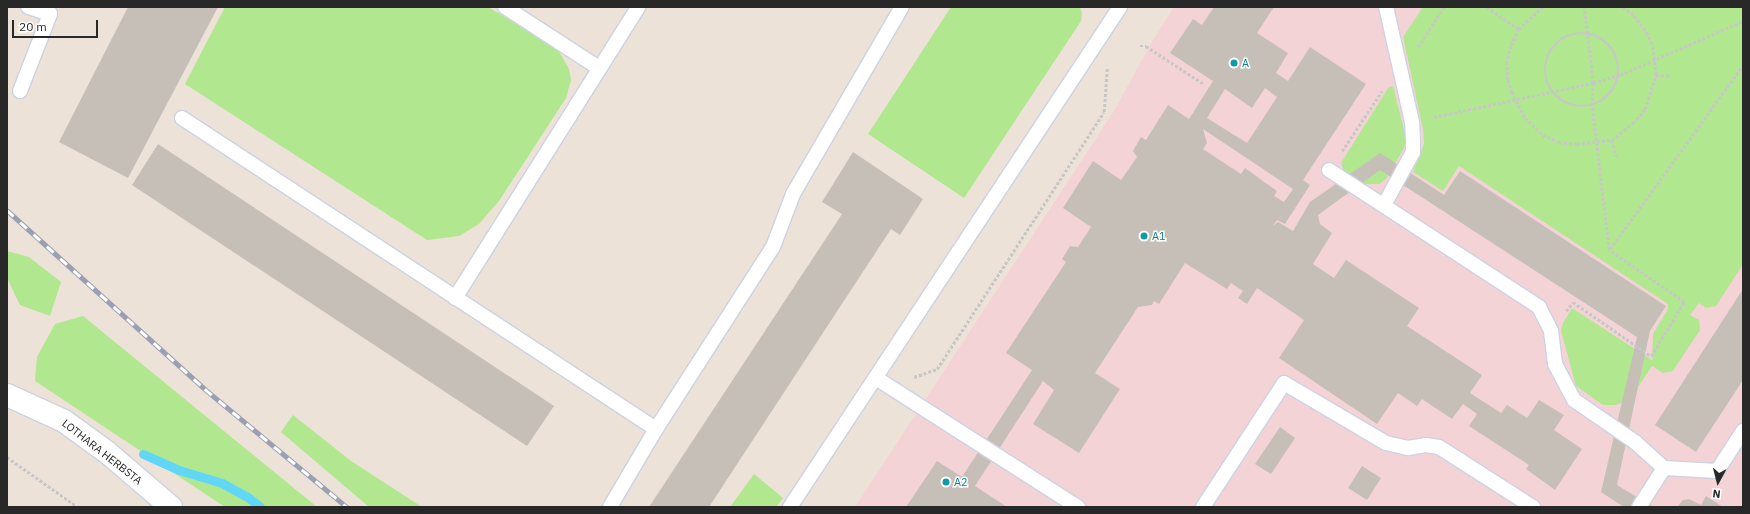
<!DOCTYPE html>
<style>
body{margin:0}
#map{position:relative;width:1750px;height:514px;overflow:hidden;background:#ece2d7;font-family:"IBM Plex Sans",sans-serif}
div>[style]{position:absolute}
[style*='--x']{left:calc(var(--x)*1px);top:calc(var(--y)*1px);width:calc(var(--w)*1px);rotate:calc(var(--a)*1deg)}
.medical>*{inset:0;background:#f4d3d6}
.green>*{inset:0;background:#b1e78f}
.stream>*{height:9px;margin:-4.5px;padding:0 4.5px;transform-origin:4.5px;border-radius:4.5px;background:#61d7f7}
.building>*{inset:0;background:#c6bfb8}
.path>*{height:2.5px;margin-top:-1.25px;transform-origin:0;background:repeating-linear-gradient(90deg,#c7c7c7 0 3px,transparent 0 5px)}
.path>.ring{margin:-1.25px;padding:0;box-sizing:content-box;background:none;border:2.5px solid #c7c7c7;border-radius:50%}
.roads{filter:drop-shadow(1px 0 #cdd2e2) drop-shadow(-1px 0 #cdd2e2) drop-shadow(0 1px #cdd2e2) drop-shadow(0 -1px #cdd2e2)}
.service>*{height:14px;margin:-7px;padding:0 7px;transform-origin:7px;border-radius:7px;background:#fff}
.minor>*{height:22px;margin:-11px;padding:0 11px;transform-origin:11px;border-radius:11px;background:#fff}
.rail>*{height:4.5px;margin-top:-2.25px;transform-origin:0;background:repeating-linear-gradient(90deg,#fff 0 9px,#9a9fb4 0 18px);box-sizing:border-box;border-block:1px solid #9a9fb4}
.dots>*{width:11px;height:11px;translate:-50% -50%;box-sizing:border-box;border:2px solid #fff;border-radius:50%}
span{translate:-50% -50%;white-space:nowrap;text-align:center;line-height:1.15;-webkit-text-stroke:3px #fff;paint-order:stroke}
.culture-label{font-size:11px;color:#0d838f}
.left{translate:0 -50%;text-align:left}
.street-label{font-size:11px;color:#282828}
.frame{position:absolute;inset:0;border:8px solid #282828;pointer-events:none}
.north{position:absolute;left:1698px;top:462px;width:40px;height:40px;-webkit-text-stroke:3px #fff;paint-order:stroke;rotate:187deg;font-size:11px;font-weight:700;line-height:16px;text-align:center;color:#282828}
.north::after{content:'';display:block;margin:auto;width:14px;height:18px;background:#282828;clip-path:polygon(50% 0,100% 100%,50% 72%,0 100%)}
.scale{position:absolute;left:12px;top:20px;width:86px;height:18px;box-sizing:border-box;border:2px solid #282828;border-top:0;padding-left:5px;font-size:12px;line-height:14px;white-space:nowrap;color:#282828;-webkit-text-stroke:3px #fff;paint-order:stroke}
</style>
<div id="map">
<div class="medical">
<div style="clip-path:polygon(1174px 7px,1743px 7px,1743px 507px,855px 507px,1114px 111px,1153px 40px)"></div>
</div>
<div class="green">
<div style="clip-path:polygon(225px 7px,488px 7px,557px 48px,569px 69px,571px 80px,566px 98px,499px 201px,479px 224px,459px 236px,427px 240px,185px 84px)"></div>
<div style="clip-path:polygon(951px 7px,1080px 7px,1082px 14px,1081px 21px,964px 198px,868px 134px)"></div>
<div style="clip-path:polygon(1423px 7px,1743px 7px,1743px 264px,1716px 306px,1706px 308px,1699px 303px,1690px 315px,1699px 320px,1700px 330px,1673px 371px,1663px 373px,1652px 366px,1629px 401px,1615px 405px,1603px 405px,1576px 386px,1561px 331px,1563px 323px,1572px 308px,1652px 360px,1653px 334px,1668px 309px,1668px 304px,1459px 166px,1443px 191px,1413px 172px,1424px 144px,1423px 129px,1403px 37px)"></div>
<div style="clip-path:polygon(1393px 86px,1406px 138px,1404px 148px,1386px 179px,1379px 184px,1364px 184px,1344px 171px,1341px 163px,1388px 88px)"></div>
<div style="clip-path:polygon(7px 251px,29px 257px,61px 282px,50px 316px,20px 305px,7px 278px)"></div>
<div style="clip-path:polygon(83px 316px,317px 507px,225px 507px,35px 381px,37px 357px,55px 324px)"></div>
<div style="clip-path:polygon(293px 415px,351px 461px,422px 507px,369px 507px,281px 432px)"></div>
<div style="clip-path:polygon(754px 474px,783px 498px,776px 507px,730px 507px)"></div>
</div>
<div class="stream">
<div style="--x:143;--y:454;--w:39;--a:24"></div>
<div style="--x:179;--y:470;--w:45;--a:16.8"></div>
<div style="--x:222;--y:483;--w:31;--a:29"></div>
<div style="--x:249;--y:498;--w:14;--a:39"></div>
</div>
<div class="building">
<div style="clip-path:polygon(128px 7px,218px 7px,128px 178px,59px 142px)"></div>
<div style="clip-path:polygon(evenodd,1214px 7px,1274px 7px,1257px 33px,1288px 53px,1276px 73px,1288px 81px,1310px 47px,1366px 84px,1303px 180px,1310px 185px,1285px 224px,1277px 220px,1273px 226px,1278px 222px,1293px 231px,1310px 202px,1380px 153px,1444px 195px,1460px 171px,1666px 306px,1650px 331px,1617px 485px,1653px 507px,1624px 507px,1601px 492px,1637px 337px,1380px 170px,1318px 215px,1320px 224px,1332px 233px,1313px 264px,1334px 278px,1346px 260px,1419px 308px,1407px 326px,1482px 375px,1470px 393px,1501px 413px,1507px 405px,1527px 418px,1539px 400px,1564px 415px,1554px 430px,1582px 449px,1555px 490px,1526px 469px,1529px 465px,1469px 426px,1477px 414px,1463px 404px,1452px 419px,1422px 399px,1417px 406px,1398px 393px,1377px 424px,1279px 358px,1304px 320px,1257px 288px,1247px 304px,1238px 298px,1243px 291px,1231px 283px,1227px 289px,1185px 263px,1159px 304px,1154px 301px,1152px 305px,1138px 307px,1095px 373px,1120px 389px,1079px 453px,1033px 424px,1054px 390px,1043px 381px,975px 486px,1007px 507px,906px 507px,937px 461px,962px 477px,1032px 370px,1006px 353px,1066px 262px,1062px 259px,1070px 246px,1078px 247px,1091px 227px,1063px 208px,1093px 161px,1121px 180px,1137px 157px,1133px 151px,1141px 137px,1146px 140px,1168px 105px,1189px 119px,1213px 81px,1170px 53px,1193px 19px,1202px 25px,1214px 7px,1265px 88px,1277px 97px,1247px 143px,1207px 118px,1225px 89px,1252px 108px,1265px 88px,1214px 7px,1203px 129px,1293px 189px,1284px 202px,1274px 196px,1277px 191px,1245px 168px,1241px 174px,1203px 149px,1207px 143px,1203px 129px)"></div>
<div style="clip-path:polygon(158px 144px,554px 406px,527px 446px,132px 185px)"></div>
<div style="clip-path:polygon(853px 152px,923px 199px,900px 235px,891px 229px,709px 507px,649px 507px,842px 214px,822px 202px)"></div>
<div style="clip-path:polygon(1743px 289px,1743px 380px,1696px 452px,1655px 425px)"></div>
<div style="clip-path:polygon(1280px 427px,1295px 438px,1271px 474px,1255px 464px)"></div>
<div style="clip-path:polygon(1362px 466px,1381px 478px,1367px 500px,1348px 488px)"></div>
<div style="clip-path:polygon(1706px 496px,1723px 507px,1677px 507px,1683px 500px,1689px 499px,1701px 505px)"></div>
</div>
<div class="path">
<div style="--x:1487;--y:7;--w:39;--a:35"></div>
<div style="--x:1543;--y:7;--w:33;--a:137"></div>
<div style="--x:1519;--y:29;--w:19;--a:115"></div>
<div style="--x:1511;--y:46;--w:16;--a:104"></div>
<div style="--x:1507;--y:62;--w:18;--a:87"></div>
<div style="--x:1508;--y:80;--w:13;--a:72"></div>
<div style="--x:1512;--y:92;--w:29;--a:63"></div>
<div style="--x:1525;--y:118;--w:25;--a:43"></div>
<div style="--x:1543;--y:135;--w:17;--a:24"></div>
<div style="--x:1559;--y:142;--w:18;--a:6"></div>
<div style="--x:1577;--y:144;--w:35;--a:-7"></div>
<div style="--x:1612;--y:140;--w:17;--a:73"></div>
<div class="ring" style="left:1545px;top:33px;width:71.5px;height:71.5px"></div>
<div style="--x:1140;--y:46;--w:6;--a:0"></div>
<div style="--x:1146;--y:46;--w:69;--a:33.2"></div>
<div style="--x:1418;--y:47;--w:48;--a:-57"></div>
<div style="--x:1656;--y:75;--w:14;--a:4"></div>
<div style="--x:1434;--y:117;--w:163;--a:-12.1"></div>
<div style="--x:1593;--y:83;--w:28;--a:-17"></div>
<div style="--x:1620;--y:75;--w:134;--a:-23.7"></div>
<div style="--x:1612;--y:140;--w:27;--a:-39"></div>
<div style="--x:1633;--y:123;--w:18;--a:-49"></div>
<div style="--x:1645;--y:109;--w:36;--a:-72"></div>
<div style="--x:1656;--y:75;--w:31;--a:-97"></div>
<div style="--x:1652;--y:44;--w:16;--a:-117"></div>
<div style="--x:1645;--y:30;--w:19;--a:-129"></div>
<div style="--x:1633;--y:15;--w:14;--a:-144"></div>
<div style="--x:1342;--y:151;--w:72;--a:-56.3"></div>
<div style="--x:1610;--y:249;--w:227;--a:-54.1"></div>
<div style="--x:1566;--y:311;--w:11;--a:-52"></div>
<div style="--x:1573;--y:302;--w:95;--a:34.7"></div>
<div style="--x:1651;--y:356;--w:63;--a:-58.6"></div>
<div style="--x:1684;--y:302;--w:91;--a:-145.3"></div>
<div style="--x:1609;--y:250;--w:145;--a:-96.7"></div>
<div style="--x:1592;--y:106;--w:23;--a:-88"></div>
<div style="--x:1593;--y:83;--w:77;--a:-96.8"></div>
<div style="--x:914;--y:377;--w:24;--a:-19"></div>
<div style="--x:937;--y:369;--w:306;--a:-57"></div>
<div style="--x:1104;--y:112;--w:44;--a:-86.1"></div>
<div style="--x:7;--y:457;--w:87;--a:35.2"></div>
</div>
<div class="roads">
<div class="service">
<div style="--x:505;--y:7;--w:112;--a:33"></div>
<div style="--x:20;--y:91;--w:83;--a:-68.7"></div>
<div style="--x:50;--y:14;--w:23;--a:-162"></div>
<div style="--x:182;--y:118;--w:567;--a:33.27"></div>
<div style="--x:1329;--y:170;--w:251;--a:33.1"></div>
<div style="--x:1539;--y:307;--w:27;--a:63"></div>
<div style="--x:1551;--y:331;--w:33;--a:83"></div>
<div style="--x:1555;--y:364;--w:41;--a:62.2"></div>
<div style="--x:1574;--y:400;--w:74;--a:34.5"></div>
<div style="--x:1635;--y:442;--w:39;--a:42"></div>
<div style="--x:1664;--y:468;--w:53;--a:3.2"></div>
<div style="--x:1717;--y:471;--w:48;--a:-57"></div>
<div style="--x:1384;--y:205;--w:60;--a:-61.3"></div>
<div style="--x:1413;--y:152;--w:12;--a:-90"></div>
<div style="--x:1413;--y:140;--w:18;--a:-93"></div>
<div style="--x:1412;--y:122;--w:118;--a:-102.7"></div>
<div style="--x:455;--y:298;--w:344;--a:-57.8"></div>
<div style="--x:876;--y:378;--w:240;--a:32.6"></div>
<div style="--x:610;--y:507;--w:91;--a:-59.5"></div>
<div style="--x:656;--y:429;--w:216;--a:-57.3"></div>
<div style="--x:773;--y:247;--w:57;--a:-69.3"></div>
<div style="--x:793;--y:194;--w:216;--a:-59.8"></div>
<div style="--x:790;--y:507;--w:599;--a:-56.58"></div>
<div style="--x:1203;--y:507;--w:148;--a:-56.8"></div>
<div style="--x:1284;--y:383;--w:118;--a:30.5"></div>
<div style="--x:1386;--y:443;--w:23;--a:13"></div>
<div style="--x:1408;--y:448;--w:18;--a:-9"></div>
<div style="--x:1426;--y:445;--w:13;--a:9"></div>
<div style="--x:1439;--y:447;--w:112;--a:32.6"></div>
<div style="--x:1639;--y:507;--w:46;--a:-57.3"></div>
</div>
<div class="minor">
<div style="--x:7;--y:395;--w:63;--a:24.5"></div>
<div style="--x:64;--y:421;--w:54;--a:36"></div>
<div style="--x:108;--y:453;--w:83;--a:40.6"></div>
</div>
</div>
<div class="rail">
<div style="--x:7;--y:210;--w:267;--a:42.1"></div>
<div style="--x:205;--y:389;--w:185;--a:39.7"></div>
</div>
<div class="dots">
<div style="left:1234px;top:63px;background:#0f9aa8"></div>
<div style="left:1144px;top:236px;background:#0f9aa8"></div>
<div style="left:946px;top:482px;background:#0f9aa8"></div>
</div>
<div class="culture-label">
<span class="left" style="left:1242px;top:63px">A</span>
<span class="left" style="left:1152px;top:236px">A1</span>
<span class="left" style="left:954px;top:482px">A2</span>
</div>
<div class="street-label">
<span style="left:102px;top:452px;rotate:38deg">LOTHARA HERBSTA</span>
</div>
<div class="frame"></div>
<div class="north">N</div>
<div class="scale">20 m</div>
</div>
